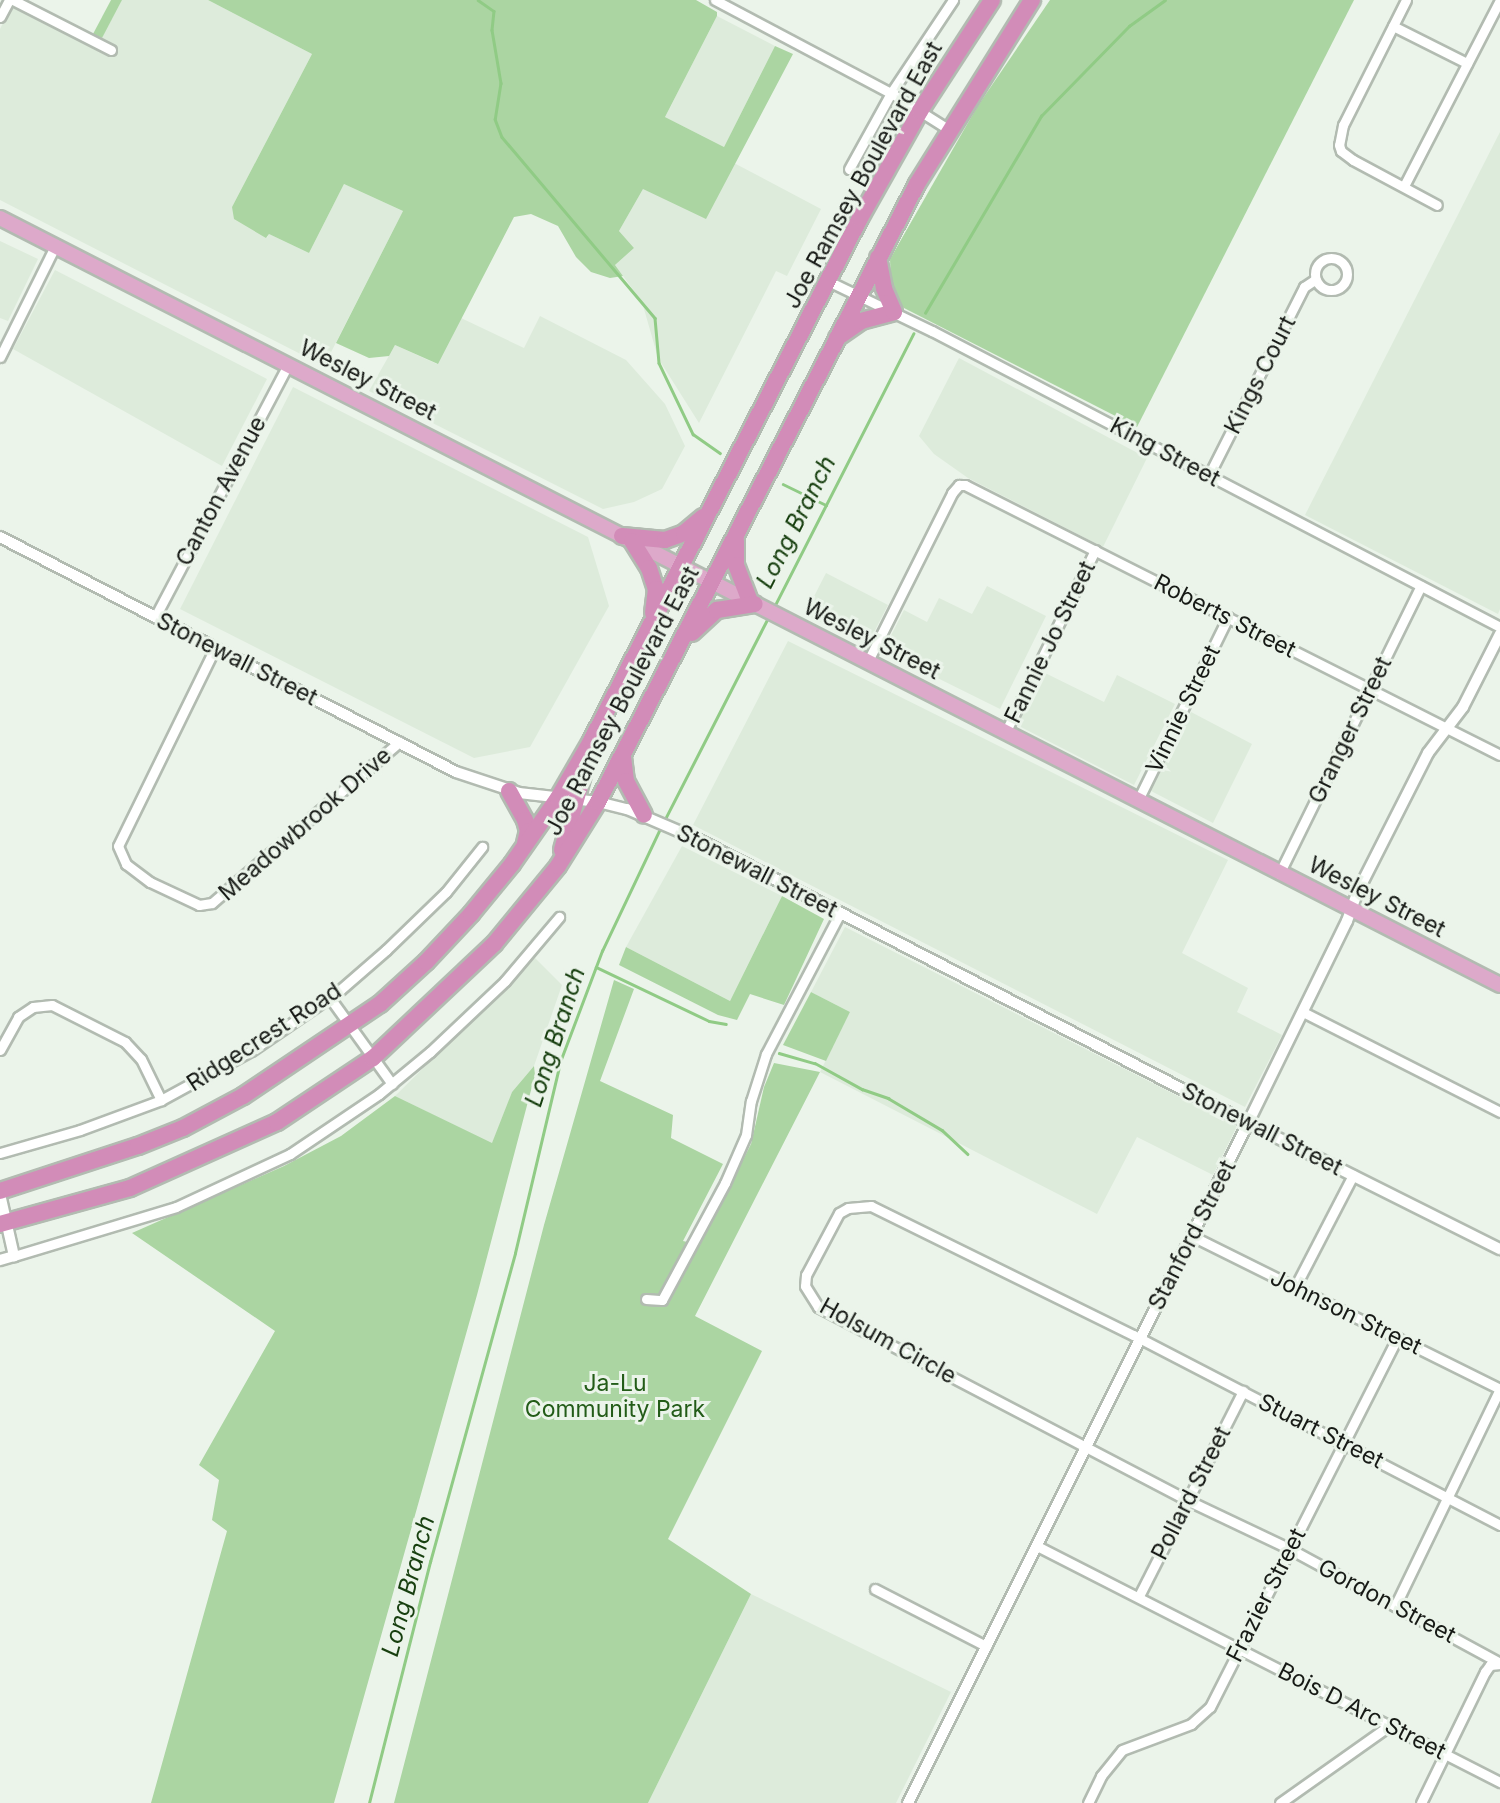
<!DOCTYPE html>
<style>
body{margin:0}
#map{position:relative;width:1500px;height:1803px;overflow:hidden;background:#ebf4ea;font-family:Inter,sans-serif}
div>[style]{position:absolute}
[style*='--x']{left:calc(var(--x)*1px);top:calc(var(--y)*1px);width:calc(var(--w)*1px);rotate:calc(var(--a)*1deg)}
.built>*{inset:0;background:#ddebdb}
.green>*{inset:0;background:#abd5a2}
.stream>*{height:2.5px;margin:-1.25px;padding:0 1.25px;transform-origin:1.25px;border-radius:1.25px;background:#90cb85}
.roads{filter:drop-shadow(2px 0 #b2bbb1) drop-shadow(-2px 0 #b2bbb1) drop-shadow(0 2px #b2bbb1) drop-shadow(0 -2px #b2bbb1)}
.minor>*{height:9px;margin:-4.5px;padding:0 4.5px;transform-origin:4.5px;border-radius:4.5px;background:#fff}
.minor>.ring{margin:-4.5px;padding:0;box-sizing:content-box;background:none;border:9px solid #fff;border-radius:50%}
.tertiary>*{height:10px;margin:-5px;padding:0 5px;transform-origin:5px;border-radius:5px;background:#fff}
.primary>*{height:14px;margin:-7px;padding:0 7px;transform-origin:7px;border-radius:7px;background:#dda9ca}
.trunk>*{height:16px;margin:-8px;padding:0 8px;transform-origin:8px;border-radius:8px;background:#d28cb8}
span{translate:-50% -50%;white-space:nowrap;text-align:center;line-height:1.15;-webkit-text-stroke:6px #ebf4ea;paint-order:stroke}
.street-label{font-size:23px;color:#171a16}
.park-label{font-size:23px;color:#235c18}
.water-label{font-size:24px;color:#173f0f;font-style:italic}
</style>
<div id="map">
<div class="built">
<div style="clip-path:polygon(122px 0,208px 0,312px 54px,232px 207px,267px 238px,269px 234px,309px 253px,344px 184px,403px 211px,324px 366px,0 200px,0 29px,11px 7px,96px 48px)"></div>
<div style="clip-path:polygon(717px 16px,775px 46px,724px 147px,665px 117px)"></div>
<div style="clip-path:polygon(1500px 132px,1500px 609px,1498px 614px,1305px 515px)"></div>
<div style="clip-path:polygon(734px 163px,821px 209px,787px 276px,776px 271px,699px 423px,658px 358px,642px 302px,615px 265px,634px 248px,619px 231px,643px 189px)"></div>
<div style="clip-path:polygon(0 241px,38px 259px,8px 321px,0 318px)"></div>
<div style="clip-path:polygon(55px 270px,267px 379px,222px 466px,13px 349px)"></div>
<div style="clip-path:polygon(540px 316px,626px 360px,665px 404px,685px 446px,662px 489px,634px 502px,603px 509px,369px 391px,395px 345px,437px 364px,461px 318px,524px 348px)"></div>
<div style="clip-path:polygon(959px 358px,1147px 458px,1103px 547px,968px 478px,934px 454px,919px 436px)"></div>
<div style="clip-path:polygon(293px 387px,588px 537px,609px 606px,530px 747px,474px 758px,180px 609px)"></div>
<div style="clip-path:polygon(826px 573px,888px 605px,867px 646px,805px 614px)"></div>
<div style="clip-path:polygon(987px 586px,1046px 616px,1000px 709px,883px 651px,904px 610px,927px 622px,939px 598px,972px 614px)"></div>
<div style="clip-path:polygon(788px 641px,1228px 860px,1182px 953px,1248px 988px,1237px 1012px,1282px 1035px,1245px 1107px,693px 825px)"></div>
<div style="clip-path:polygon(1041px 671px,1104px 702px,1117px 675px,1175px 704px,1134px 785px,1015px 724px)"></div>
<div style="clip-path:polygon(1191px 712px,1252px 744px,1213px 823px,1151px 791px)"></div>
<div style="clip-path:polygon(682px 846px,782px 896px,730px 1001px,626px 947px)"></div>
<div style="clip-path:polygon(845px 927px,1237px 1126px,1213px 1175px,1137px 1137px,1097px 1214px,820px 1072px,850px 1012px,811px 992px)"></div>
<div style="clip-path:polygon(535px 958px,562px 985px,534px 1066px,512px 1092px,492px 1144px,395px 1096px)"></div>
<div style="clip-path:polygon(751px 1594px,951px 1692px,896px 1803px,648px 1803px)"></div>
</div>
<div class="green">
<div style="clip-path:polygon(111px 0,122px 0,102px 38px,93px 34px)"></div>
<div style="clip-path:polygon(208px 0,696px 0,717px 12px,717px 16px,665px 117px,724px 147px,775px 46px,793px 54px,706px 219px,643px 189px,619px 231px,634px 248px,615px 265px,623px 276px,610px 278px,591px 272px,576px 257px,558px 226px,531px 214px,514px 217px,438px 364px,395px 345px,389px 356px,369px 358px,336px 343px,403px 211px,344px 184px,309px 253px,269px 234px,266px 238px,234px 219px,232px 207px,312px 54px)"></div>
<div style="clip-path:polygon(1050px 0,1354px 0,1137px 427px,902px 307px,891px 286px,890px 259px,977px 107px)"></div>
<div style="clip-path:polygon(782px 896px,824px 919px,784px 1005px,750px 994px,737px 1020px,718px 1015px,619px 965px,626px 947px,730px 1001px)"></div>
<div style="clip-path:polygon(614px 980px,634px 989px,600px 1081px,673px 1115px,671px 1138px,723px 1164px,683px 1241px,700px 1245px,751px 1144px,764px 1087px,774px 1063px,820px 1072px,695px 1316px,762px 1351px,668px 1539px,751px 1594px,648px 1803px,394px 1803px,544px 1225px)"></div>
<div style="clip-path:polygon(811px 992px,850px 1012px,826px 1061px,783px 1045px)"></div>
<div style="clip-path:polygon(534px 1066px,535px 1075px,477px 1295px,334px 1803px,151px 1803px,227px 1531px,212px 1520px,219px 1480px,199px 1465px,275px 1331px,132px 1233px,284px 1166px,341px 1136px,395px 1096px,492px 1143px,512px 1092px)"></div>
</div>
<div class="stream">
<div style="--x:478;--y:0;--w:19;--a:35"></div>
<div style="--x:494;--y:11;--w:19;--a:96"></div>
<div style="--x:492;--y:30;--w:54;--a:80.4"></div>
<div style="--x:501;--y:83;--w:36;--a:99"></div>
<div style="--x:495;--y:119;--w:19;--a:69"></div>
<div style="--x:502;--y:137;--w:237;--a:49.8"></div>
<div style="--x:655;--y:318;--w:45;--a:84.9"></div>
<div style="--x:659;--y:363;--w:79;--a:64.4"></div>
<div style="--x:693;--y:434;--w:33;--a:35"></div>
<div style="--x:925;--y:313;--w:229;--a:-59.5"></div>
<div style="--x:1041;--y:116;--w:126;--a:-45.6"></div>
<div style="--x:1129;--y:26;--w:44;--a:-35.8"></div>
<div style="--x:783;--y:484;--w:48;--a:26"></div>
<div style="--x:773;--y:609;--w:309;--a:-63"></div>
<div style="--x:664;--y:821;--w:228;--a:-62.9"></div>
<div style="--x:596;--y:967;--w:125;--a:25.5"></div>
<div style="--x:709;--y:1021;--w:17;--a:10"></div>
<div style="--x:779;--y:1053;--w:37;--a:16"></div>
<div style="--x:815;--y:1063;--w:54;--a:29"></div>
<div style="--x:862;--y:1089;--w:28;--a:19"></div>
<div style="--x:888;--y:1098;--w:63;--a:30.7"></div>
<div style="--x:942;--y:1130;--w:35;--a:43"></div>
<div style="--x:369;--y:1803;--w:249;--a:-75.8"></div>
<div style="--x:430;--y:1562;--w:320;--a:-74.6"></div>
<div style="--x:515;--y:1253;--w:196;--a:-76.7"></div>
<div style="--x:560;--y:1062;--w:119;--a:-69.3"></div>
<div style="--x:602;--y:951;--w:137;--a:-64.6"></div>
</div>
<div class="roads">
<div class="minor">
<div style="--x:13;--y:0;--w:110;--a:27"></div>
<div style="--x:715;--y:0;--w:199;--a:27.9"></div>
<div style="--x:891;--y:93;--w:67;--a:32.3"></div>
<div style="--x:1406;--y:0;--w:140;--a:116.7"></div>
<div style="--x:1343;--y:125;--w:20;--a:101"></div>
<div style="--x:1339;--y:145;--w:6;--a:72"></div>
<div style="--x:1341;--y:151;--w:15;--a:37"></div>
<div style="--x:1353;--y:160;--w:95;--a:28.2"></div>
<div style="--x:0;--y:17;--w:19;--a:-62"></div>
<div style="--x:1393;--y:26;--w:83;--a:26.6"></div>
<div style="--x:849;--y:169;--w:87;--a:-61.1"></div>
<div style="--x:891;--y:93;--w:112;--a:-56.3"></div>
<div style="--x:1404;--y:186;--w:209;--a:-62.7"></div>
<div class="ring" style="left:1315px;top:258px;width:23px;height:23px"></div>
<div style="--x:828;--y:281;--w:115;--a:25.7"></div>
<div style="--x:932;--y:331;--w:640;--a:27.53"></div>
<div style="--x:0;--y:357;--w:124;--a:-63.6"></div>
<div style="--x:1209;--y:475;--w:211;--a:-63.2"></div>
<div style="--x:1304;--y:287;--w:14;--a:-34"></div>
<div style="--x:155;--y:617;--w:285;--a:-62.2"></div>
<div style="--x:215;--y:648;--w:220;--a:116.1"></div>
<div style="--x:118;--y:846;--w:20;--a:66"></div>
<div style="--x:126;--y:864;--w:30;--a:37"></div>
<div style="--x:150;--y:882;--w:54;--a:25.1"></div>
<div style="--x:199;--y:905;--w:13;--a:-9"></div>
<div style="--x:212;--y:903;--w:247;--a:-40.7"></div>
<div style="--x:868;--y:661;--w:188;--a:-63.4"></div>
<div style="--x:952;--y:493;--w:11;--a:-49"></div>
<div style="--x:959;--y:485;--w:6;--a:0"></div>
<div style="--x:965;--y:485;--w:599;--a:26.78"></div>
<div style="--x:1005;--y:733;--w:204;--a:-63.8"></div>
<div style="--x:1138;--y:800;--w:204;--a:-63.8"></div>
<div style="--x:1279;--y:874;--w:321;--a:-63.8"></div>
<div style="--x:330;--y:998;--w:106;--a:54.2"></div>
<div style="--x:1303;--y:1012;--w:221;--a:26.9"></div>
<div style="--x:0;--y:1050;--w:38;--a:-61"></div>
<div style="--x:18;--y:1017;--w:18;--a:-34"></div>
<div style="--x:33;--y:1007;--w:19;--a:-6"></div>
<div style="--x:52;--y:1005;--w:82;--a:26.9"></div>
<div style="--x:125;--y:1042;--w:23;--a:47"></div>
<div style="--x:141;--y:1059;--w:46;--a:64"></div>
<div style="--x:0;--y:1153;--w:83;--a:-16"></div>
<div style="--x:80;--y:1130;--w:86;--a:-20.3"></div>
<div style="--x:161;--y:1100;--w:102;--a:-28.6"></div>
<div style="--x:251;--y:1051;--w:108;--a:-34.4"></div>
<div style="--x:340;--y:990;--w:61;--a:-41"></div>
<div style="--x:386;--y:950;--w:83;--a:-44"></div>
<div style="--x:446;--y:892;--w:58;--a:-51.3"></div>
<div style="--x:1192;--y:1236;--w:344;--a:26.4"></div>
<div style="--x:14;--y:1256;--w:169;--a:-16.8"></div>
<div style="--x:176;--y:1207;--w:126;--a:-24.9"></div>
<div style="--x:290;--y:1154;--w:107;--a:-34"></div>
<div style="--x:379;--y:1094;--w:66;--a:-39.5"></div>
<div style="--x:430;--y:1052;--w:103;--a:-43.4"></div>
<div style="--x:505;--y:981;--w:84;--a:-49.8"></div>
<div style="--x:1295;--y:1287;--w:126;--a:-62.6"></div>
<div style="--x:646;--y:1299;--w:16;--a:4"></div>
<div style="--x:662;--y:1300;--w:133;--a:-61.7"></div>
<div style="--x:725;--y:1183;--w:52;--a:-66.4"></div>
<div style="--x:746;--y:1135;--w:34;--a:-82"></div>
<div style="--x:751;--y:1101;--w:49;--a:-72.3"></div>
<div style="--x:766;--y:1054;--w:159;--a:-62.3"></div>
<div style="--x:1500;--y:1525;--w:413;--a:-152.6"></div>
<div style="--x:1133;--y:1335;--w:292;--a:-153.8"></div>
<div style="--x:871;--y:1206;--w:23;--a:175"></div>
<div style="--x:848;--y:1208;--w:10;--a:151"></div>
<div style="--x:839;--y:1213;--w:70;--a:118"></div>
<div style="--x:806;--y:1275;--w:11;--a:95"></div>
<div style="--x:805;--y:1286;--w:25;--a:58"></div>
<div style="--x:818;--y:1307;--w:416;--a:27.6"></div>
<div style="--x:1187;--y:1500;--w:114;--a:25.4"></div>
<div style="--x:1290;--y:1549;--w:239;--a:28.5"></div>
<div style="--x:1037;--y:1546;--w:520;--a:27.01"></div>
<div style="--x:875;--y:1589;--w:125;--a:27.2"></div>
<div style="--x:1139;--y:1596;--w:230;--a:-63.1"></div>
<div style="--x:1395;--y:1606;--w:241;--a:-64.2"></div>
<div style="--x:1088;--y:1803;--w:30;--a:-64"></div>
<div style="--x:1101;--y:1776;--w:33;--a:-51"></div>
<div style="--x:1122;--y:1750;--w:74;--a:-20.6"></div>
<div style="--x:1191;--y:1724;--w:25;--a:-42"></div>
<div style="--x:1210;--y:1707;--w:414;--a:-63.1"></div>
<div style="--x:1280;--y:1803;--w:135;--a:-35.3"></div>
<div style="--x:1421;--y:1803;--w:146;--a:-64"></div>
<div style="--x:1485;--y:1672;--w:9;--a:-54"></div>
<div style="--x:1490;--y:1665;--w:10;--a:-6"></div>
</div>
<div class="tertiary">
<div style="--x:0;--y:537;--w:513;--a:27.26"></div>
<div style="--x:456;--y:772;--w:66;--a:18.4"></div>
<div style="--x:519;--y:793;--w:80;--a:6.5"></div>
<div style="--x:598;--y:802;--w:30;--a:14"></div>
<div style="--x:627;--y:809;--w:74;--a:23.1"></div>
<div style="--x:695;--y:838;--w:622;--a:27.27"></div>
<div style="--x:1248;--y:1123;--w:282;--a:26.6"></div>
<div style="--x:0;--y:1194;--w:64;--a:77.3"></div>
<div style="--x:14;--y:1256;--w:15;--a:164"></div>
<div style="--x:908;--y:1803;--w:760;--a:-63.43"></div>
<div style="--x:1248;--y:1123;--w:225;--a:-63.9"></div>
<div style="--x:1347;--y:921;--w:30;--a:-70"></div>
<div style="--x:1357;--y:893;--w:157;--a:-63.1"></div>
<div style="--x:1428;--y:753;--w:58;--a:-52.7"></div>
<div style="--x:1463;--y:707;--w:82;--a:-63.1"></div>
</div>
<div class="primary">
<div style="--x:0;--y:218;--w:1685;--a:27.08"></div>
</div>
<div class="trunk">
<div style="--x:837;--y:338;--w:29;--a:-35"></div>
<div style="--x:861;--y:321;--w:34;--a:-15"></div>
<div style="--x:894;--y:312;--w:26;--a:-113"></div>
<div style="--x:884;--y:288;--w:31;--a:-101"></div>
<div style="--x:622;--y:536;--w:43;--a:5.3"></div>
<div style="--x:665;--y:540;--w:20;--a:-20"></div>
<div style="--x:684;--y:533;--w:25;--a:-40"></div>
<div style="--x:632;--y:541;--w:32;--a:58"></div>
<div style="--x:649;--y:568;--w:22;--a:72"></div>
<div style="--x:656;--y:589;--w:24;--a:97"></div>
<div style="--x:736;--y:541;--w:24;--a:90"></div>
<div style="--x:736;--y:565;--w:40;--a:69"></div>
<div style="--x:692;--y:633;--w:34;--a:-43"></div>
<div style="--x:717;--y:610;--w:38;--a:-9"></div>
<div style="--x:623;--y:757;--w:24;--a:83"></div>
<div style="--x:626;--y:781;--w:38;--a:62"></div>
<div style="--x:509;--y:791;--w:33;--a:61"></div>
<div style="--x:525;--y:820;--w:11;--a:75"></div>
<div style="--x:528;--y:831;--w:12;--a:104"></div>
<div style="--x:562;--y:850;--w:97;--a:-74.4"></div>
<div style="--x:0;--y:1191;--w:145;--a:-18.1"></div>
<div style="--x:138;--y:1146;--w:48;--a:-21.8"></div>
<div style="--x:183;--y:1128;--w:68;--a:-28.1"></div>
<div style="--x:243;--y:1096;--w:165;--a:-33.9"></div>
<div style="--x:380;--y:1004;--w:62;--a:-42.4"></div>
<div style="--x:426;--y:962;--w:66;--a:-46.8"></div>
<div style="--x:471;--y:914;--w:65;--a:-50.6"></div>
<div style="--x:512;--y:864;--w:80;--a:-55.1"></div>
<div style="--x:558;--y:798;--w:66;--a:-59.9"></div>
<div style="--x:591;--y:741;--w:588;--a:-62.78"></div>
<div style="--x:860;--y:218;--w:123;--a:-60.7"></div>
<div style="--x:920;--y:111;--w:132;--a:-57"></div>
<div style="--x:0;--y:1224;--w:135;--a:-15.5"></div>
<div style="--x:130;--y:1188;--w:161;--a:-24.2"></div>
<div style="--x:277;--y:1122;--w:115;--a:-33.7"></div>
<div style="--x:373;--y:1058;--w:166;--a:-43.3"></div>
<div style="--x:494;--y:944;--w:101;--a:-50.6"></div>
<div style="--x:558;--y:866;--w:75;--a:-58"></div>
<div style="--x:598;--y:802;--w:695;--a:-62.7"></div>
<div style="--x:917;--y:184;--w:217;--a:-58"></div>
</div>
</div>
<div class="street-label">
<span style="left:863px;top:175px;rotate:-61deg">Joe Ramsey Boulevard East</span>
<span style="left:1260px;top:375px;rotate:-63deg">Kings Court</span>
<span style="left:368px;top:380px;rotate:27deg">Wesley Street</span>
<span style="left:1165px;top:452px;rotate:28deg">King Street</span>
<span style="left:221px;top:491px;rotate:-62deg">Canton Avenue</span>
<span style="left:1225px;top:616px;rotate:27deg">Roberts Street</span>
<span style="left:872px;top:639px;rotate:27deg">Wesley Street</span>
<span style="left:1050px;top:642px;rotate:-64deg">Fannie Jo Street</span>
<span style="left:237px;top:659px;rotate:27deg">Stonewall Street</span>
<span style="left:622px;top:701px;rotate:-62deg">Joe Ramsey Boulevard East</span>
<span style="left:1183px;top:709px;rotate:-64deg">Vinnie Street</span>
<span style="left:1350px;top:730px;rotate:-64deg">Granger Street</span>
<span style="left:305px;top:824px;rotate:-41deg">Meadowbrook Drive</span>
<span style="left:757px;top:871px;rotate:27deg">Stonewall Street</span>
<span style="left:1377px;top:897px;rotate:27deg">Wesley Street</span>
<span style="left:264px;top:1037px;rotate:-33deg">Ridgecrest Road</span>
<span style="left:1262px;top:1129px;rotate:27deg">Stonewall Street</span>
<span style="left:1192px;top:1235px;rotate:-63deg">Stanford Street</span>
<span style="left:1346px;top:1312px;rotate:26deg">Johnson Street</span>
<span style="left:888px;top:1341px;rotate:29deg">Holsum Circle</span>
<span style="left:1321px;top:1431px;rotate:27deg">Stuart Street</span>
<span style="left:1191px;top:1493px;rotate:-63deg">Pollard Street</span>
<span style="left:1266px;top:1595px;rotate:-63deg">Frazier Street</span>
<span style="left:1387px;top:1601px;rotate:28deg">Gordon Street</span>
<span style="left:1362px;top:1711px;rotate:27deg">Bois D Arc Street</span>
</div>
<div class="park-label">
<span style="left:615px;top:1396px">Ja-Lu<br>Community Park</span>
</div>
<div class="water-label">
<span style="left:796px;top:522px;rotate:-63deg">Long Branch</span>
<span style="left:555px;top:1037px;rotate:-72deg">Long Branch</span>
<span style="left:408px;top:1586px;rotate:-75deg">Long Branch</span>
</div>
</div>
